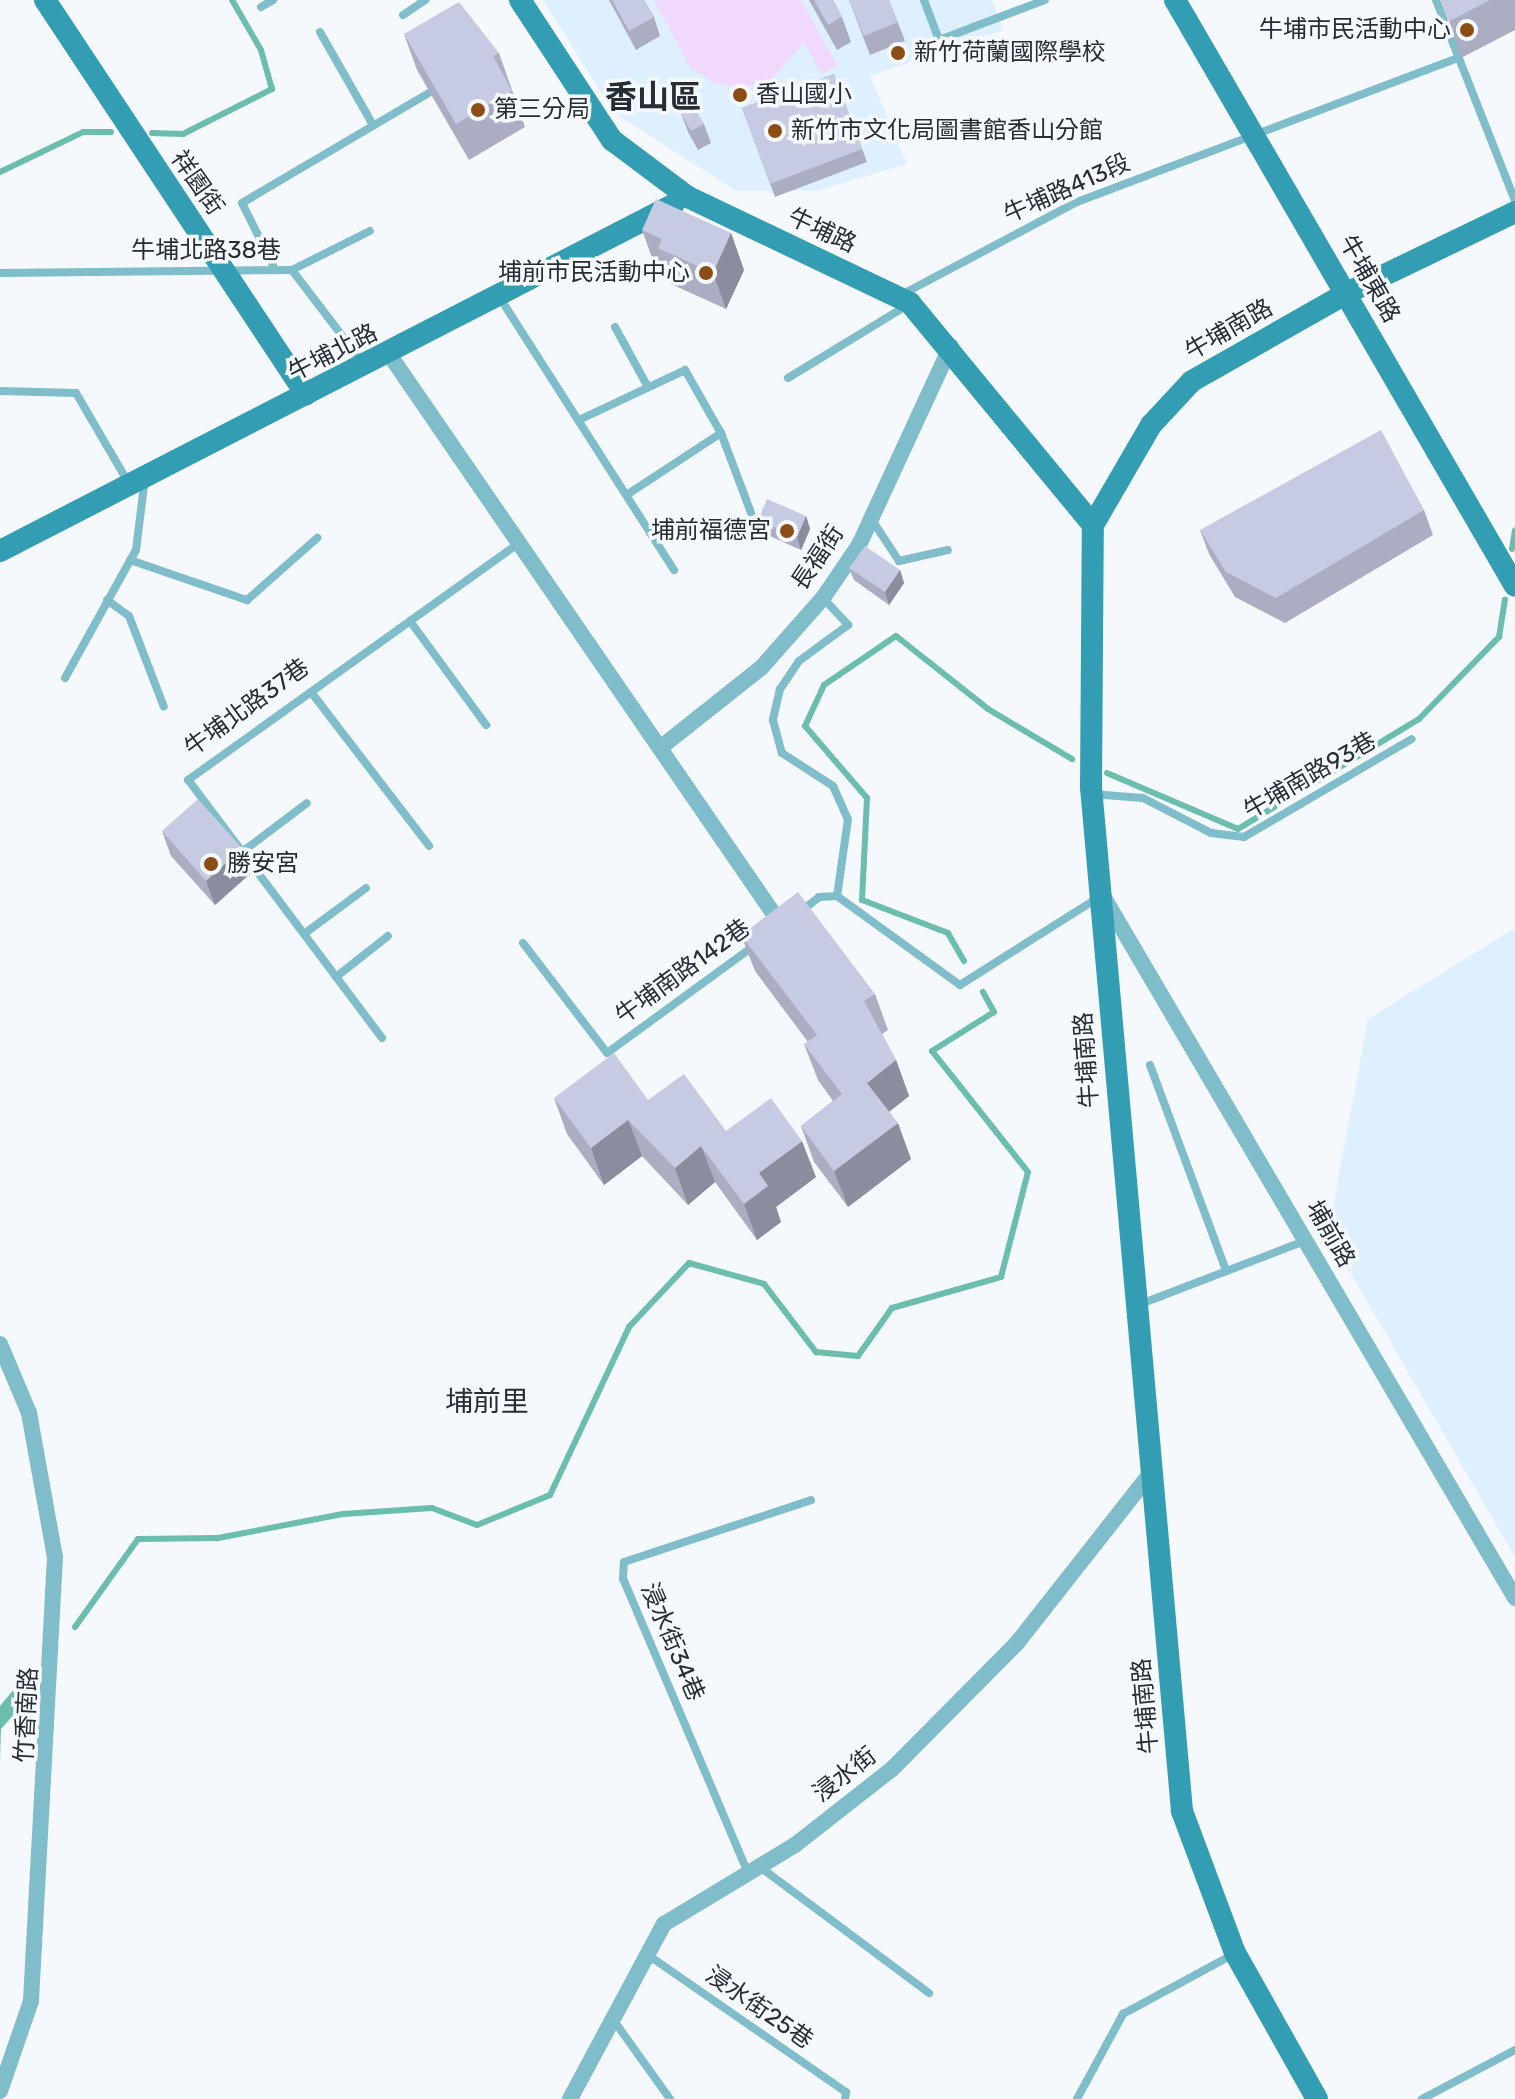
<!DOCTYPE html>
<meta charset="utf-8">
<style>
body{margin:0}
#map{position:relative;width:1515px;height:2099px;overflow:hidden;background:#f5f9fd;font-family:Rubik,"Noto Sans TC",sans-serif}
div>[style]{position:absolute}
[style*='--x']{left:calc(var(--x)*1px);top:calc(var(--y)*1px);width:calc(var(--w)*1px);rotate:calc(var(--a)*1deg)}
.built>*{inset:0;background:#deeffe}
.green>*{inset:0;background:#f1d9fd}
.water>*{inset:0;background:#6bbeae}
.stream>*{height:6px;margin:-3px;padding:0 3px;transform-origin:3px;border-radius:3px;background:#6bbeae}
.lane>*{height:8px;margin:-4px;padding:0 4px;transform-origin:4px;border-radius:4px;background:#80bdcb}
.street>*{height:16px;margin:-8px;padding:0 8px;transform-origin:8px;border-radius:8px;background:#80bdcb}
.secondary>*{height:22px;margin:-11px;padding:0 11px;transform-origin:11px;border-radius:11px;background:#339eb3}
.wall>*{inset:0;background:#abaec3}
.shaded-wall>*{inset:0;background:#8b8d9f}
.building>*{inset:0;background:#c7cae3}
.dots>*{width:22px;height:22px;translate:-50% -50%;box-sizing:border-box;border:4px solid #f5f9fd;border-radius:50%}
span{translate:-50% -50%;white-space:nowrap;text-align:center;line-height:1.15;-webkit-text-stroke:7px #f5f9fd;paint-order:stroke}
.poi-label{font-size:24px;color:#262d35}
.right{translate:-100% -50%;text-align:right}
.left{translate:0 -50%;text-align:left}
.street-label{font-size:24px;color:#262d35}
.quarter-label{font-size:28px;color:#262d35}
.district-label{font-size:32px;color:#262d35;font-weight:700}
</style>
<div id="map">
<div class="built">
<div style="clip-path:polygon(543px 0,992px 0,1003px 30px,870px 76px,907px 164px,816px 191px,736px 191px,614px 113px)"></div>
<div style="clip-path:polygon(1515px 928px,1515px 1557px,1328px 1234px,1368px 1019px)"></div>
</div>
<div class="green">
<div style="clip-path:polygon(654px 0,801px 0,837px 65px,822px 74px,804px 42px,771px 80px,743px 88px,715px 83px,691px 68px)"></div>
</div>
<div class="water">
<div style="clip-path:polygon(19px 1683px,16px 1712px,1px 1729px,0 1762px,0 1706px)"></div>
</div>
<div class="stream">
<div style="--x:152;--y:133;--w:31;--a:2"></div>
<div style="--x:183;--y:134;--w:100;--a:-26.8"></div>
<div style="--x:272;--y:89;--w:41;--a:-105.8"></div>
<div style="--x:261;--y:50;--w:58;--a:-120.1"></div>
<div style="--x:0;--y:172;--w:92;--a:-25.7"></div>
<div style="--x:83;--y:132;--w:28;--a:0"></div>
<div style="--x:1512;--y:549;--w:19;--a:-81"></div>
<div style="--x:1107;--y:773;--w:142;--a:23.1"></div>
<div style="--x:1238;--y:829;--w:212;--a:-31.3"></div>
<div style="--x:1419;--y:719;--w:115;--a:-45.7"></div>
<div style="--x:1499;--y:637;--w:38;--a:-81"></div>
<div style="--x:964;--y:961;--w:32;--a:-120"></div>
<div style="--x:948;--y:933;--w:92;--a:-159"></div>
<div style="--x:862;--y:900;--w:102;--a:-87.2"></div>
<div style="--x:867;--y:798;--w:95;--a:-130.7"></div>
<div style="--x:805;--y:726;--w:45;--a:-65.1"></div>
<div style="--x:824;--y:685;--w:87;--a:-34.2"></div>
<div style="--x:896;--y:636;--w:117;--a:38.4"></div>
<div style="--x:988;--y:709;--w:98;--a:30.8"></div>
<div style="--x:75;--y:1627;--w:108;--a:-54.4"></div>
<div style="--x:138;--y:1539;--w:80;--a:-0.7"></div>
<div style="--x:218;--y:1538;--w:127;--a:-10.9"></div>
<div style="--x:343;--y:1514;--w:89;--a:-3.9"></div>
<div style="--x:432;--y:1508;--w:48;--a:20.7"></div>
<div style="--x:477;--y:1525;--w:79;--a:-22.3"></div>
<div style="--x:550;--y:1495;--w:186;--a:-64.8"></div>
<div style="--x:629;--y:1327;--w:88;--a:-46.8"></div>
<div style="--x:689;--y:1263;--w:78;--a:15.6"></div>
<div style="--x:764;--y:1284;--w:86;--a:52.6"></div>
<div style="--x:816;--y:1352;--w:42;--a:5.4"></div>
<div style="--x:858;--y:1356;--w:59;--a:-54.7"></div>
<div style="--x:892;--y:1308;--w:113;--a:-15.9"></div>
<div style="--x:1001;--y:1277;--w:108;--a:-75.6"></div>
<div style="--x:1028;--y:1172;--w:154;--a:-128.4"></div>
<div style="--x:932;--y:1051;--w:73;--a:-32.2"></div>
<div style="--x:994;--y:1012;--w:23;--a:-119"></div>
</div>
<div class="lane">
<div style="--x:924;--y:0;--w:43;--a:69.4"></div>
<div style="--x:939;--y:40;--w:113;--a:-20.7"></div>
<div style="--x:1436;--y:0;--w:216;--a:68.5"></div>
<div style="--x:261;--y:7;--w:14;--a:-30"></div>
<div style="--x:403;--y:15;--w:27;--a:-34"></div>
<div style="--x:320;--y:32;--w:107;--a:60.3"></div>
<div style="--x:273;--y:265;--w:69;--a:-116.6"></div>
<div style="--x:242;--y:203;--w:217;--a:-30.5"></div>
<div style="--x:292;--y:270;--w:87;--a:-26.6"></div>
<div style="--x:0;--y:273;--w:292;--a:-0.6"></div>
<div style="--x:292;--y:270;--w:116;--a:52.7"></div>
<div style="--x:901;--y:295;--w:199;--a:-27.9"></div>
<div style="--x:1077;--y:202;--w:405;--a:-20.7"></div>
<div style="--x:500;--y:298;--w:323;--a:57.4"></div>
<div style="--x:615;--y:327;--w:68;--a:61.2"></div>
<div style="--x:788;--y:378;--w:138;--a:-31.4"></div>
<div style="--x:0;--y:391;--w:76;--a:1.5"></div>
<div style="--x:76;--y:393;--w:103;--a:59.7"></div>
<div style="--x:581;--y:419;--w:115;--a:-25.2"></div>
<div style="--x:685;--y:370;--w:73;--a:60.3"></div>
<div style="--x:721;--y:433;--w:111;--a:146.7"></div>
<div style="--x:721;--y:433;--w:85;--a:69.4"></div>
<div style="--x:872;--y:520;--w:49;--a:56.6"></div>
<div style="--x:899;--y:561;--w:50;--a:-12.7"></div>
<div style="--x:130;--y:560;--w:124;--a:18.9"></div>
<div style="--x:247;--y:600;--w:94;--a:-41.5"></div>
<div style="--x:823;--y:598;--w:37;--a:47"></div>
<div style="--x:848;--y:625;--w:61;--a:143.7"></div>
<div style="--x:799;--y:661;--w:34;--a:124"></div>
<div style="--x:780;--y:689;--w:32;--a:103"></div>
<div style="--x:773;--y:720;--w:34;--a:75"></div>
<div style="--x:782;--y:753;--w:61;--a:32.9"></div>
<div style="--x:833;--y:786;--w:36;--a:66"></div>
<div style="--x:848;--y:819;--w:78;--a:98.1"></div>
<div style="--x:107;--y:600;--w:27;--a:36"></div>
<div style="--x:129;--y:616;--w:97;--a:69"></div>
<div style="--x:410;--y:621;--w:129;--a:53.8"></div>
<div style="--x:65;--y:678;--w:146;--a:-61"></div>
<div style="--x:136;--y:550;--w:73;--a:-82.9"></div>
<div style="--x:311;--y:692;--w:194;--a:52.5"></div>
<div style="--x:1092;--y:794;--w:51;--a:4.5"></div>
<div style="--x:1143;--y:798;--w:76;--a:27.2"></div>
<div style="--x:1211;--y:833;--w:33;--a:7"></div>
<div style="--x:1244;--y:837;--w:194;--a:-30.3"></div>
<div style="--x:242;--y:852;--w:81;--a:-37"></div>
<div style="--x:800;--y:912;--w:24;--a:-38"></div>
<div style="--x:819;--y:897;--w:18;--a:-3"></div>
<div style="--x:837;--y:896;--w:152;--a:35.9"></div>
<div style="--x:960;--y:985;--w:165;--a:-32.3"></div>
<div style="--x:304;--y:934;--w:77;--a:-36.6"></div>
<div style="--x:523;--y:943;--w:138;--a:52.6"></div>
<div style="--x:607;--y:1053;--w:182;--a:-36.1"></div>
<div style="--x:336;--y:977;--w:66;--a:-38.3"></div>
<div style="--x:382;--y:1038;--w:323;--a:-126.9"></div>
<div style="--x:188;--y:780;--w:407;--a:-35.6"></div>
<div style="--x:1150;--y:1065;--w:220;--a:69.7"></div>
<div style="--x:1138;--y:1305;--w:179;--a:-21"></div>
<div style="--x:760;--y:1867;--w:211;--a:36.7"></div>
<div style="--x:748;--y:1873;--w:319;--a:-113"></div>
<div style="--x:623;--y:1579;--w:17;--a:-87"></div>
<div style="--x:624;--y:1562;--w:197;--a:-18.3"></div>
<div style="--x:648;--y:1955;--w:241;--a:34.7"></div>
<div style="--x:846;--y:2092;--w:7;--a:98"></div>
<div style="--x:612;--y:2018;--w:100;--a:54.4"></div>
<div style="--x:1077;--y:2099;--w:97;--a:-61.6"></div>
<div style="--x:1123;--y:2014;--w:126;--a:-28.4"></div>
<div style="--x:1422;--y:2099;--w:105;--a:-27.8"></div>
</div>
<div class="street">
<div style="--x:389;--y:354;--w:694;--a:55.51"></div>
<div style="--x:660;--y:748;--w:129;--a:-38.4"></div>
<div style="--x:761;--y:668;--w:94;--a:-48.5"></div>
<div style="--x:823;--y:598;--w:64;--a:-55.8"></div>
<div style="--x:859;--y:545;--w:219;--a:-65.2"></div>
<div style="--x:1103;--y:896;--w:814;--a:59.59"></div>
<div style="--x:0;--y:1344;--w:75;--a:67.2"></div>
<div style="--x:29;--y:1413;--w:146;--a:79.8"></div>
<div style="--x:55;--y:1557;--w:445;--a:93.1"></div>
<div style="--x:31;--y:2001;--w:95;--a:109"></div>
<div style="--x:570;--y:2099;--w:199;--a:-61.8"></div>
<div style="--x:664;--y:1924;--w:153;--a:-31.1"></div>
<div style="--x:795;--y:1845;--w:123;--a:-38.1"></div>
<div style="--x:892;--y:1769;--w:177;--a:-45.2"></div>
<div style="--x:1017;--y:1643;--w:215;--a:-51.8"></div>
</div>
<div class="secondary">
<div style="--x:45;--y:0;--w:473;--a:56.5"></div>
<div style="--x:520;--y:0;--w:168;--a:56.7"></div>
<div style="--x:612;--y:140;--w:95;--a:36.9"></div>
<div style="--x:688;--y:197;--w:246;--a:25.5"></div>
<div style="--x:910;--y:303;--w:288;--a:50.5"></div>
<div style="--x:1175;--y:0;--w:677;--a:59.88"></div>
<div style="--x:0;--y:551;--w:757;--a:-27.21"></div>
<div style="--x:1317;--y:2099;--w:167;--a:-119.3"></div>
<div style="--x:1235;--y:1953;--w:152;--a:-110.5"></div>
<div style="--x:1182;--y:1811;--w:1028;--a:-95.08"></div>
<div style="--x:1091;--y:787;--w:262;--a:-89.6"></div>
<div style="--x:1093;--y:525;--w:116;--a:-59.9"></div>
<div style="--x:1151;--y:425;--w:60;--a:-47"></div>
<div style="--x:1192;--y:381;--w:178;--a:-29.6"></div>
<div style="--x:1347;--y:293;--w:187;--a:-25.7"></div>
</div>
<div class="wall">
<div style="clip-path:polygon(609px 0,644px 0,654px 17px,660px 36px,636px 50px)"></div>
<div style="clip-path:polygon(809px 0,833px 0,842px 17px,851px 42px,837px 50px)"></div>
<div style="clip-path:polygon(849px 0,889px 0,905px 41px,870px 55px)"></div>
<div style="clip-path:polygon(1441px 0,1515px 0,1515px 30px,1461px 58px)"></div>
<div style="clip-path:polygon(404px 34px,499px 53px,525px 127px,469px 160px,417px 70px)"></div>
<div style="clip-path:polygon(834px 74px,867px 162px,775px 197px,742px 108px)"></div>
<div style="clip-path:polygon(681px 113px,704px 124px,711px 143px,698px 150px,688px 132px)"></div>
<div style="clip-path:polygon(642px 230px,731px 233px,744px 270px,726px 309px,671px 284px,667px 272px,655px 266px)"></div>
<div style="clip-path:polygon(1424px 510px,1433px 535px,1285px 623px,1235px 597px,1209px 554px,1200px 530px)"></div>
<div style="clip-path:polygon(806px 516px,810px 529px,801px 550px,763px 533px,758px 520px)"></div>
<div style="clip-path:polygon(849px 568px,900px 570px,904px 583px,889px 605px,854px 580px)"></div>
<div style="clip-path:polygon(162px 831px,242px 848px,251px 873px,215px 905px,171px 856px)"></div>
<div style="clip-path:polygon(741px 935px,875px 994px,888px 1030px,882px 1034px,896px 1060px,909px 1096px,889px 1112px,911px 1159px,848px 1207px,814px 1162px,801px 1126px,833px 1101px,818px 1080px,804px 1044px,808px 1042px,755px 971px)"></div>
<div style="clip-path:polygon(554px 1098px,648px 1100px,726px 1131px,816px 1177px,776px 1207px,781px 1222px,757px 1240px,715px 1182px,688px 1205px,642px 1156px,604px 1185px,567px 1134px)"></div>
</div>
<div class="shaded-wall">
<div style="clip-path:polygon(731px 233px,744px 270px,726px 309px,713px 273px)"></div>
<div style="clip-path:polygon(806px 516px,810px 529px,801px 550px,797px 537px)"></div>
<div style="clip-path:polygon(900px 570px,904px 583px,889px 605px,885px 592px)"></div>
<div style="clip-path:polygon(242px 848px,251px 873px,215px 905px,206px 881px)"></div>
<div style="clip-path:polygon(896px 1060px,909px 1096px,880px 1119px,867px 1083px)"></div>
<div style="clip-path:polygon(628px 1120px,642px 1156px,604px 1185px,591px 1148px)"></div>
<div style="clip-path:polygon(898px 1123px,911px 1159px,848px 1207px,834px 1171px)"></div>
<div style="clip-path:polygon(802px 1141px,816px 1177px,776px 1207px,781px 1222px,757px 1240px,744px 1204px,759px 1173px)"></div>
<div style="clip-path:polygon(701px 1146px,715px 1182px,688px 1205px,675px 1168px)"></div>
</div>
<div class="building">
<div style="clip-path:polygon(612px 0,644px 0,654px 17px,629px 31px)"></div>
<div style="clip-path:polygon(814px 0,833px 0,842px 17px,828px 25px)"></div>
<div style="clip-path:polygon(849px 0,889px 0,898px 22px,864px 36px)"></div>
<div style="clip-path:polygon(1441px 0,1490px 0,1448px 22px)"></div>
<div style="clip-path:polygon(459px 2px,499px 53px,493px 56px,512px 91px,456px 124px,404px 34px)"></div>
<div style="clip-path:polygon(834px 74px,862px 149px,770px 184px,742px 108px)"></div>
<div style="clip-path:polygon(694px 106px,704px 124px,691px 131px,681px 113px)"></div>
<div style="clip-path:polygon(656px 199px,731px 233px,713px 273px,658px 248px,662px 239px,642px 230px)"></div>
<div style="clip-path:polygon(1381px 430px,1424px 510px,1276px 598px,1226px 572px,1200px 530px)"></div>
<div style="clip-path:polygon(767px 499px,806px 516px,797px 537px,758px 520px)"></div>
<div style="clip-path:polygon(865px 546px,900px 570px,885px 592px,849px 568px)"></div>
<div style="clip-path:polygon(198px 799px,242px 848px,206px 881px,162px 831px)"></div>
<div style="clip-path:polygon(798px 892px,875px 994px,864px 1001px,896px 1060px,867px 1083px,898px 1123px,834px 1171px,801px 1126px,842px 1094px,804px 1044px,817px 1035px,741px 935px)"></div>
<div style="clip-path:polygon(614px 1053px,648px 1100px,684px 1074px,726px 1131px,771px 1098px,802px 1141px,759px 1173px,768px 1186px,744px 1204px,701px 1146px,675px 1168px,628px 1120px,591px 1148px,554px 1098px)"></div>
</div>
<div class="dots">
<div style="left:1467px;top:30px;background:#8c4d14"></div>
<div style="left:898px;top:53px;background:#8c4d14"></div>
<div style="left:740px;top:95px;background:#8c4d14"></div>
<div style="left:478px;top:110px;background:#8c4d14"></div>
<div style="left:775px;top:131px;background:#8c4d14"></div>
<div style="left:706px;top:273px;background:#8c4d14"></div>
<div style="left:787px;top:531px;background:#8c4d14"></div>
<div style="left:211px;top:864px;background:#8c4d14"></div>
</div>
<div class="poi-label">
<span class="right" style="left:1451px;top:30px">牛埔市民活動中心</span>
<span class="left" style="left:914px;top:53px">新竹荷蘭國際學校</span>
<span class="left" style="left:756px;top:95px">香山國小</span>
<span class="left" style="left:494px;top:110px">第三分局</span>
<span class="left" style="left:791px;top:131px">新竹市文化局圖書館香山分館</span>
<span class="right" style="left:690px;top:273px">埔前市民活動中心</span>
<span class="right" style="left:771px;top:531px">埔前福德宮</span>
<span class="left" style="left:227px;top:864px">勝安宮</span>
</div>
<div class="street-label">
<span style="left:197px;top:183px;rotate:55deg">祥園街</span>
<span style="left:1067px;top:189px;rotate:-24deg">牛埔路413段</span>
<span style="left:822px;top:231px;rotate:25deg">牛埔路</span>
<span style="left:206px;top:251px">牛埔北路38巷</span>
<span style="left:1369px;top:279px;rotate:60deg">牛埔東路</span>
<span style="left:1229px;top:330px;rotate:-30deg">牛埔南路</span>
<span style="left:333px;top:353px;rotate:-27deg">牛埔北路</span>
<span style="left:818px;top:558px;rotate:-56deg">長福街</span>
<span style="left:247px;top:708px;rotate:-36deg">牛埔北路37巷</span>
<span style="left:1310px;top:776px;rotate:-30deg">牛埔南路93巷</span>
<span style="left:683px;top:972px;rotate:-36deg">牛埔南路142巷</span>
<span style="left:1087px;top:1060px;rotate:-94deg">牛埔南路</span>
<span style="left:1330px;top:1234px;rotate:60deg">埔前路</span>
<span style="left:672px;top:1642px;rotate:67deg">浸水街34巷</span>
<span style="left:1146px;top:1706px;rotate:-95deg">牛埔南路</span>
<span style="left:27px;top:1715px;rotate:-87deg">竹香南路</span>
<span style="left:845px;top:1775px;rotate:-38deg">浸水街</span>
<span style="left:759px;top:2008px;rotate:35deg">浸水街25巷</span>
</div>
<div class="quarter-label">
<span style="left:487px;top:1402px">埔前里</span>
</div>
<div class="district-label">
<span style="left:653px;top:97px">香山區</span>
</div>
</div>
